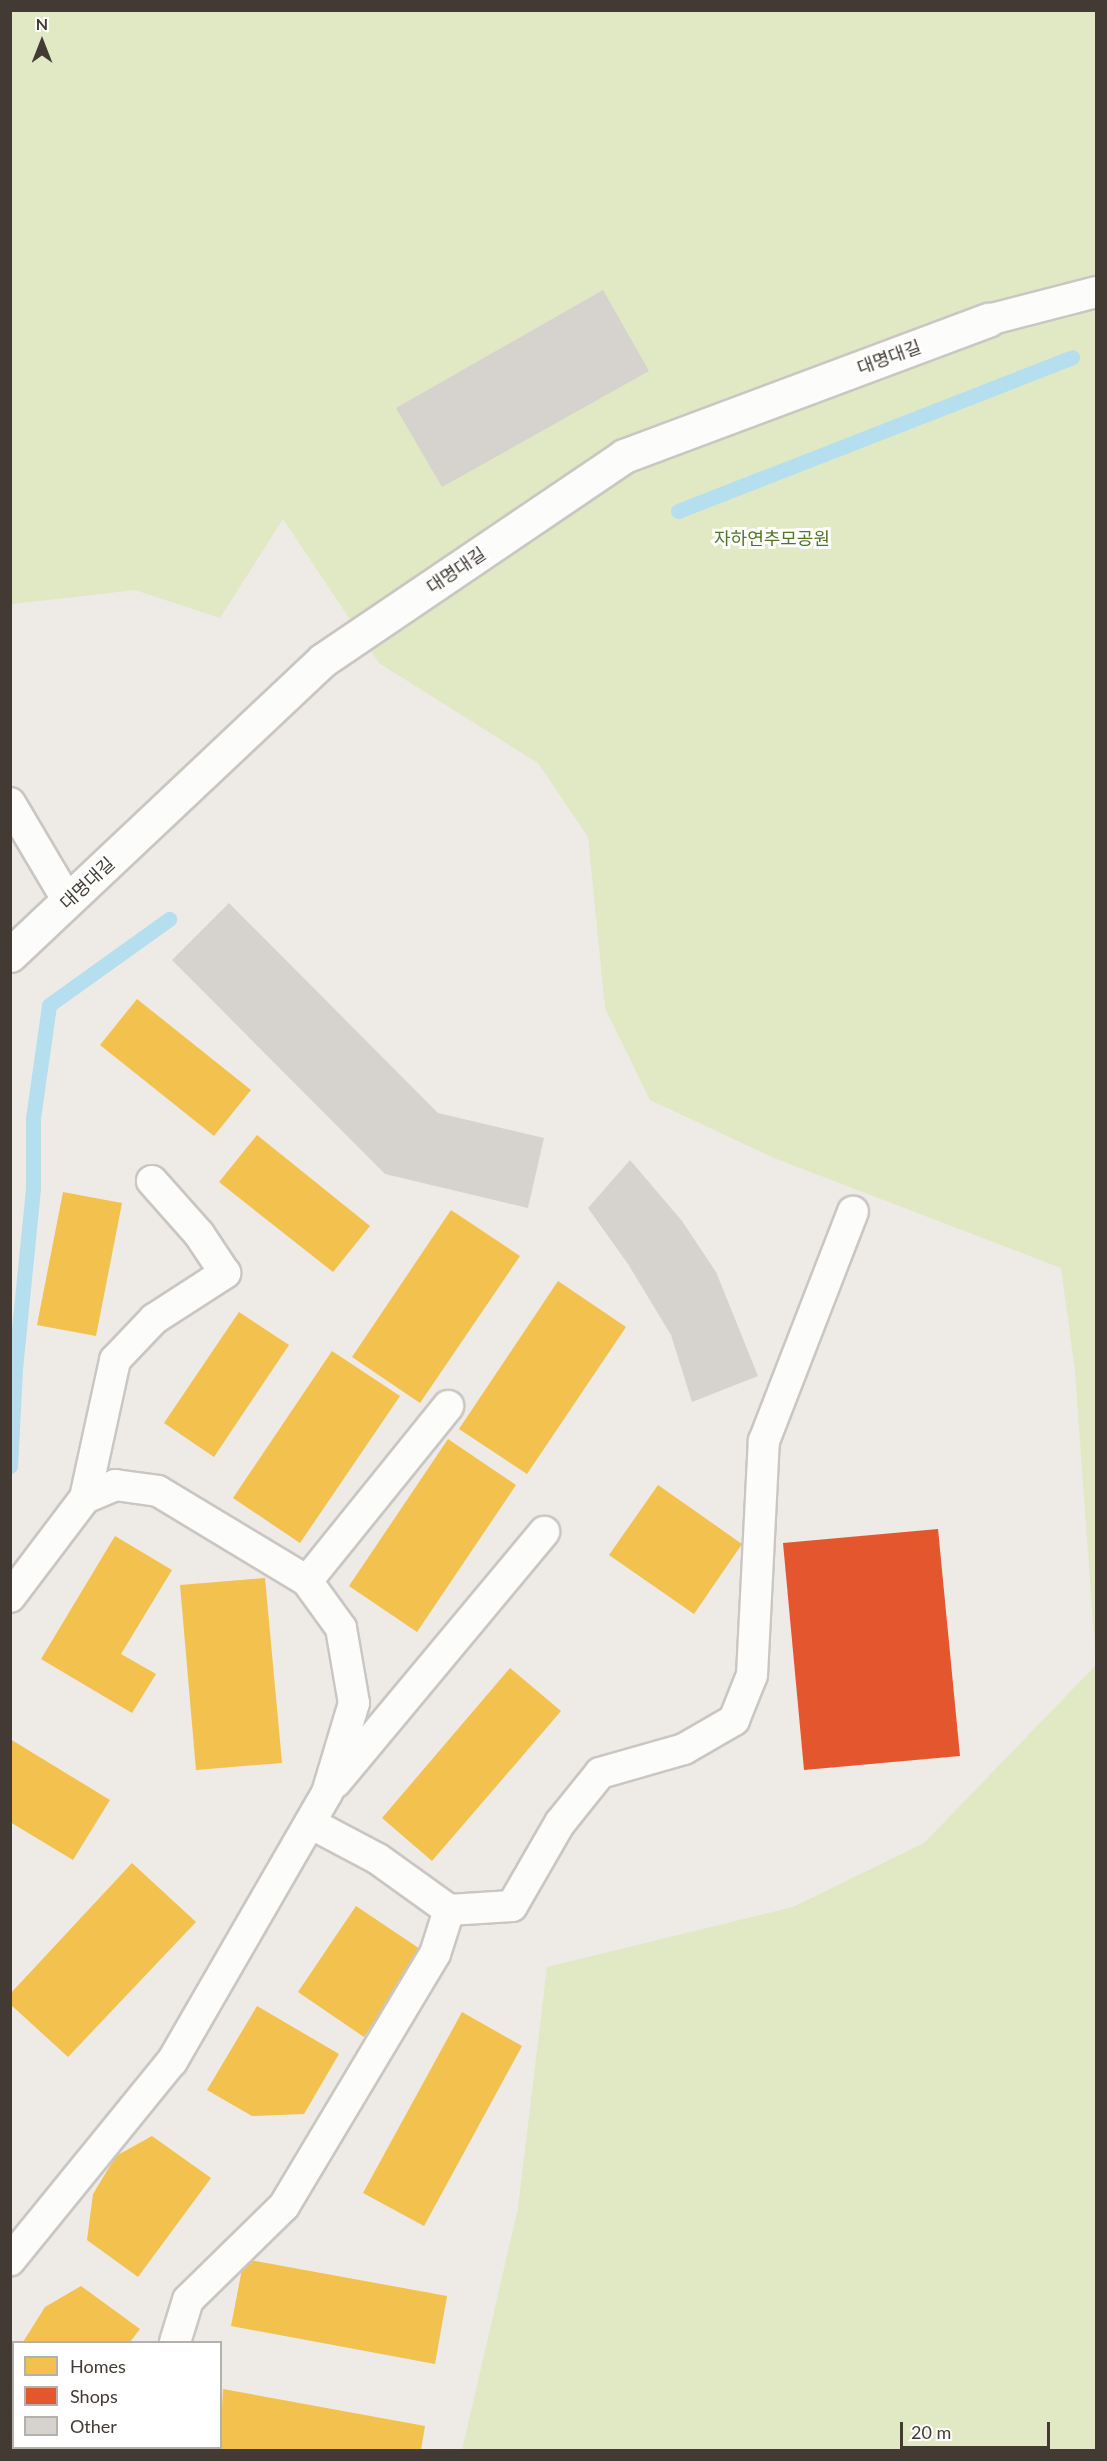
<!DOCTYPE html>
<meta charset="utf-8">
<style>
body{margin:0}
#map{position:relative;width:1107px;height:2461px;overflow:hidden;background:#eeeae6;font-family:Lato,"Noto Sans KR",sans-serif}
div>[style]{position:absolute}
[style*='--x']{left:calc(var(--x)*1px);top:calc(var(--y)*1px);width:calc(var(--w)*1px);rotate:calc(var(--a)*1deg)}
.green>*{inset:0;background:#e0e9c4}
.homes>*{inset:0;background:#f2c14e}
.shops>*{inset:0;background:#e4572e}
.stream>*{height:15px;margin:-7.5px;padding:0 7.5px;transform-origin:7.5px;border-radius:7.5px;background:#b5dfee}
.building>*{inset:0;background:#d6d2cd}
.roads{filter:drop-shadow(2px 0 #cac6c2) drop-shadow(-2px 0 #cac6c2) drop-shadow(0 2px #cac6c2) drop-shadow(0 -2px #cac6c2)}
.service>*{height:30px;margin:-15px;padding:0 15px;transform-origin:15px;border-radius:15px;background:#fcfcfb}
.minor>*{height:33px;margin:-16.5px;padding:0 16.5px;transform-origin:16.5px;border-radius:16.5px;background:#fcfcfb}
span{translate:-50% -50%;white-space:nowrap;text-align:center;line-height:1.15;-webkit-text-stroke:6px #fff;paint-order:stroke}
.street-label{font-size:18px;color:#433b33}
.park-label{font-size:18px;color:#4f7625}
.frame{position:absolute;inset:0;border:12px solid #433b33;pointer-events:none}
.legend{position:absolute;left:12px;top:2341px;width:210px;height:108px;box-sizing:border-box;background:#fff;border:2px solid #b4b1ad;margin:0;padding:8px 10px;list-style:none;font-size:18px;color:#433b33}
.legend li{display:flex;align-items:center;gap:12px;height:30px}
.legend b{width:30px;border:2px solid #b4b1ad}
.north{position:absolute;left:12px;top:12px;width:60px;height:60px;-webkit-text-stroke:4px #fff;paint-order:stroke;rotate:0deg;font-size:16px;font-weight:700;line-height:24px;text-align:center;color:#433b33}
.north::after{content:'';display:block;margin:auto;width:21px;height:27px;background:#433b33;clip-path:polygon(50% 0,100% 100%,50% 72%,0 100%)}
.scale{position:absolute;left:900px;top:2422px;width:150px;height:27px;box-sizing:border-box;border:3px solid #433b33;border-top:0;padding-left:8px;font-size:18px;line-height:21px;white-space:nowrap;color:#433b33;-webkit-text-stroke:4px #fff;paint-order:stroke}
</style>
<div id="map">
<div class="green">
<div style="clip-path:polygon(11px 11px,1096px 11px,1096px 2450px,462px 2450px,518px 2208px,547px 1967px,793px 1907px,924px 1843px,1096px 1665px,1075px 1371px,1061px 1268px,774px 1158px,650px 1100px,605px 1008px,588px 837px,538px 763px,379px 663px,283px 519px,220px 618px,135px 590px,13px 604px,11px 614px)"></div>
</div>
<div class="homes">
<div style="clip-path:polygon(137px 999px,251px 1090px,214px 1136px,100px 1045px)"></div>
<div style="clip-path:polygon(257px 1135px,370px 1226px,333px 1272px,219px 1182px)"></div>
<div style="clip-path:polygon(63px 1192px,122px 1203px,96px 1336px,37px 1325px)"></div>
<div style="clip-path:polygon(451px 1210px,520px 1256px,420px 1403px,352px 1357px)"></div>
<div style="clip-path:polygon(558px 1281px,626px 1327px,527px 1474px,459px 1429px)"></div>
<div style="clip-path:polygon(239px 1312px,289px 1345px,214px 1457px,164px 1423px)"></div>
<div style="clip-path:polygon(332px 1351px,400px 1396px,300px 1543px,233px 1498px)"></div>
<div style="clip-path:polygon(448px 1439px,516px 1485px,417px 1632px,349px 1586px)"></div>
<div style="clip-path:polygon(658px 1485px,742px 1544px,694px 1614px,609px 1555px)"></div>
<div style="clip-path:polygon(115px 1536px,172px 1570px,121px 1654px,156px 1674px,132px 1713px,41px 1659px)"></div>
<div style="clip-path:polygon(265px 1578px,282px 1763px,196px 1770px,180px 1585px)"></div>
<div style="clip-path:polygon(510px 1668px,561px 1711px,432px 1861px,382px 1818px)"></div>
<div style="clip-path:polygon(10px 1739px,110px 1800px,73px 1860px,10px 1822px)"></div>
<div style="clip-path:polygon(132px 1863px,196px 1922px,68px 2057px,10px 2004px,10px 1994px)"></div>
<div style="clip-path:polygon(356px 1906px,423px 1951px,364px 2037px,298px 1992px)"></div>
<div style="clip-path:polygon(257px 2006px,339px 2054px,304px 2114px,252px 2116px,207px 2090px)"></div>
<div style="clip-path:polygon(462px 2012px,522px 2046px,424px 2226px,363px 2193px)"></div>
<div style="clip-path:polygon(152px 2136px,211px 2178px,138px 2277px,87px 2240px,93px 2194px,116px 2156px)"></div>
<div style="clip-path:polygon(244px 2259px,447px 2296px,435px 2364px,231px 2326px)"></div>
<div style="clip-path:polygon(81px 2286px,140px 2329px,130px 2342px,23px 2342px,45px 2307px)"></div>
<div style="clip-path:polygon(223px 2389px,425px 2426px,421px 2450px,211px 2450px,220px 2448px)"></div>
<div style="clip-path:polygon(10px 2439px,14px 2448px,29px 2450px,10px 2450px)"></div>
</div>
<div class="shops">
<div style="clip-path:polygon(938px 1529px,960px 1756px,804px 1770px,783px 1543px)"></div>
</div>
<div class="stream">
<div style="--x:678;--y:511;--w:423;--a:-21.3"></div>
<div style="--x:10;--y:1466;--w:97;--a:-87"></div>
<div style="--x:15;--y:1369;--w:181;--a:-84.3"></div>
<div style="--x:33;--y:1189;--w:71;--a:-90"></div>
<div style="--x:33;--y:1118;--w:114;--a:-81.9"></div>
<div style="--x:49;--y:1005;--w:148;--a:-35.6"></div>
</div>
<div class="building">
<div style="clip-path:polygon(603px 290px,649px 371px,442px 487px,396px 408px)"></div>
<div style="clip-path:polygon(229px 903px,438px 1113px,544px 1138px,528px 1208px,385px 1174px,172px 960px)"></div>
<div style="clip-path:polygon(630px 1160px,682px 1221px,716px 1272px,758px 1376px,692px 1402px,671px 1335px,628px 1264px,588px 1208px)"></div>
</div>
<div class="roads">
<div class="service">
<div style="--x:988;--y:320;--w:112;--a:-14.5"></div>
<div style="--x:10;--y:803;--w:114;--a:59.4"></div>
<div style="--x:85;--y:1498;--w:141;--a:-77.7"></div>
<div style="--x:115;--y:1360;--w:57;--a:-46.4"></div>
<div style="--x:154;--y:1319;--w:85;--a:-32.9"></div>
<div style="--x:225;--y:1273;--w:47;--a:-123.7"></div>
<div style="--x:199;--y:1234;--w:71;--a:-131.6"></div>
<div style="--x:307;--y:1581;--w:225;--a:-51.1"></div>
<div style="--x:10;--y:1597;--w:124;--a:-52.9"></div>
<div style="--x:85;--y:1498;--w:33;--a:-23"></div>
<div style="--x:115;--y:1485;--w:43;--a:7.9"></div>
<div style="--x:158;--y:1491;--w:174;--a:31.1"></div>
<div style="--x:307;--y:1581;--w:58;--a:54.1"></div>
<div style="--x:341;--y:1628;--w:76;--a:80.2"></div>
<div style="--x:354;--y:1703;--w:94;--a:106.7"></div>
<div style="--x:327;--y:1793;--w:310;--a:120"></div>
<div style="--x:172;--y:2061;--w:257;--a:129.1"></div>
<div style="--x:335;--y:1783;--w:327;--a:-50.2"></div>
<div style="--x:310;--y:1823;--w:77;--a:27.9"></div>
<div style="--x:378;--y:1859;--w:87;--a:35.7"></div>
<div style="--x:449;--y:1910;--w:63;--a:-3.6"></div>
<div style="--x:512;--y:1906;--w:96;--a:-60"></div>
<div style="--x:560;--y:1823;--w:64;--a:-51.3"></div>
<div style="--x:600;--y:1773;--w:87;--a:-15.9"></div>
<div style="--x:684;--y:1749;--w:58;--a:-30.1"></div>
<div style="--x:734;--y:1720;--w:48;--a:-68.2"></div>
<div style="--x:752;--y:1675;--w:234;--a:-87.1"></div>
<div style="--x:764;--y:1441;--w:246;--a:-68.8"></div>
<div style="--x:175;--y:2342;--w:44;--a:-72.8"></div>
<div style="--x:188;--y:2300;--w:134;--a:-44.4"></div>
<div style="--x:284;--y:2206;--w:294;--a:-59.1"></div>
<div style="--x:435;--y:1954;--w:46;--a:-72.3"></div>
<div style="--x:142;--y:2450;--w:2;--a:-63"></div>
</div>
<div class="minor">
<div style="--x:10;--y:955;--w:430;--a:-43.3"></div>
<div style="--x:323;--y:660;--w:364;--a:-34.1"></div>
<div style="--x:624;--y:456;--w:389;--a:-20.5"></div>
</div>
</div>
<div class="street-label">
<span style="left:889px;top:357px;rotate:-20deg">대명대길</span>
<span style="left:456px;top:570px;rotate:-34deg">대명대길</span>
<span style="left:87px;top:883px;rotate:-43deg">대명대길</span>
</div>
<div class="park-label">
<span style="left:772px;top:538px">자하연추모공원</span>
</div>
<div class="frame"></div>
<ul class="legend">
<li><b style="height:16px;background:#f2c14e"></b>Homes</li>
<li><b style="height:16px;background:#e4572e"></b>Shops</li>
<li><b style="height:16px;background:#d6d2cd"></b>Other</li>
</ul>
<div class="north">N</div>
<div class="scale">20 m</div>
</div>
